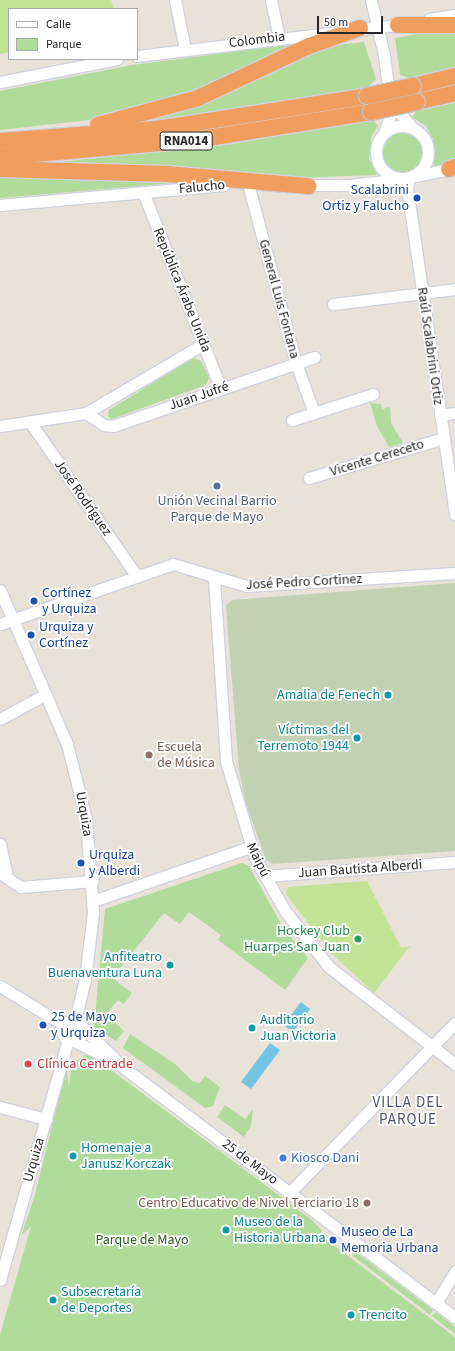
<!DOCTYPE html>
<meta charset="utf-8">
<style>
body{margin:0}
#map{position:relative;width:455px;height:1351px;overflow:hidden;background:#e9e2d9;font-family:"Source Sans 3",sans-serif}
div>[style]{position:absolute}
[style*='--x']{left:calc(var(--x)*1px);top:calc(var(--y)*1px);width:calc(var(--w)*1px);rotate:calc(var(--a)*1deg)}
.green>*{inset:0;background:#b0db9a}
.round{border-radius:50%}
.cemetery>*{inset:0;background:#c1d1b2}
.pitch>*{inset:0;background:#c2e296}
.water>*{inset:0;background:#74c5e3}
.roads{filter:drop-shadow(1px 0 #cfd2df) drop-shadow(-1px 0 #cfd2df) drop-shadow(0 1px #cfd2df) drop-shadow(0 -1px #cfd2df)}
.minor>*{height:11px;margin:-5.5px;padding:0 5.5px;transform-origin:5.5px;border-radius:5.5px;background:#fff}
.minor>.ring{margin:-5.5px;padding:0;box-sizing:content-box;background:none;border:11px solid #fff;border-radius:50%}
.highway>*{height:16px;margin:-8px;padding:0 8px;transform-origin:8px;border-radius:8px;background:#f09d5d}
.bridges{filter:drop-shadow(1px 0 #c3c3c3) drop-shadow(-1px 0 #c3c3c3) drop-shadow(0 1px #c3c3c3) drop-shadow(0 -1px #c3c3c3)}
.highway-bridge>*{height:16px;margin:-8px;padding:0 8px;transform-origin:8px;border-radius:8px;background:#f09d5d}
.dots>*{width:11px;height:11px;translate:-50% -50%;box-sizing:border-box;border:2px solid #fff;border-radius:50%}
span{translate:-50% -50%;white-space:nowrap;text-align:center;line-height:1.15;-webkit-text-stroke:3.5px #fff;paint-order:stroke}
.shield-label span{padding:1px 3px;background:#fff;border:1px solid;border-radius:3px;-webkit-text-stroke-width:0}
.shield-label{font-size:13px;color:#272727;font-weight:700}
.street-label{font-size:14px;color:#272727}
.transit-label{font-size:14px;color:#164399}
.right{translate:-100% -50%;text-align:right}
.left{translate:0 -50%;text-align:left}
.service-label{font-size:14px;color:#4e5e75}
.culture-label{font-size:14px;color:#0d838f}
.education-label{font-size:14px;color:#785e54}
.leisure-label{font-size:14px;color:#27864d}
.health-label{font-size:14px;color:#be3a42}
.shop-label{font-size:14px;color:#366cbe}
.park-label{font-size:14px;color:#2b5c1f}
.neighbourhood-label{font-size:15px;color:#4c5373;letter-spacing:1px}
.legend{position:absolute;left:8px;top:8px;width:130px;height:52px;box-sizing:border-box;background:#fff;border:1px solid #a9a9a9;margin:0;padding:5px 7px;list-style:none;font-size:12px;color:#272727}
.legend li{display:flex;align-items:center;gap:8px;height:20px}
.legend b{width:20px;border:1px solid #a9a9a9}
.scale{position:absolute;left:317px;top:16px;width:66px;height:18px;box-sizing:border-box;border:2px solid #272727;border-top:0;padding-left:5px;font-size:12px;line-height:14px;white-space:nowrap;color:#272727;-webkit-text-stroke:3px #fff;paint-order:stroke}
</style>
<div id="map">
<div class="green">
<div style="clip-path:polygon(455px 28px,455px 67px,412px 79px,400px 75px,395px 38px)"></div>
<div style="clip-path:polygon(364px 42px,376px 79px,366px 89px,132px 123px,326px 46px)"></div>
<div style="clip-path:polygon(295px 44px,184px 97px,98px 119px,0 130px,0 91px,132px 65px)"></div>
<div style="clip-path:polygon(455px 103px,455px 161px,434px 167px,433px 139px,426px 126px,412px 117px,418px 109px)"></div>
<div style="clip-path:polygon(372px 118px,378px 126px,372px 135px,369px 159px,377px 175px,291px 178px,39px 164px,233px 144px)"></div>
<div class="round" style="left:383px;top:133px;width:40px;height:40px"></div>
<div style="clip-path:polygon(0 176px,186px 182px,0 198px)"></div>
<div style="clip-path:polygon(193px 358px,201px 361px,209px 378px,206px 385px,112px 419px,108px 417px,109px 410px)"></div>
<div style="clip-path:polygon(370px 403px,381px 404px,382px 409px,390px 407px,391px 423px,403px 443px,389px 447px,377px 426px)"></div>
<div style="clip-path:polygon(242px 863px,249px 866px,281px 924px,308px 958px,285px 990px,218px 940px,221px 935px,189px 912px,180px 924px,164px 913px,112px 978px,132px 993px,124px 1004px,118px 1000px,106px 1014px,124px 1031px,116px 1041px,94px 1027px,105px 909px)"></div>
<div style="clip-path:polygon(130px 1034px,175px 1064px,192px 1081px,200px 1083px,205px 1076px,220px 1087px,213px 1106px,205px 1108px,123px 1048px)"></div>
<div style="clip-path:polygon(86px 1055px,98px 1060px,91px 1064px,95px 1067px,103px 1064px,312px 1220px,322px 1231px,319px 1234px,455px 1337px,455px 1351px,0 1351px,0 1335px,31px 1226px,21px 1236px,34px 1198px,64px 1078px,67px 1071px,69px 1087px,72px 1063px)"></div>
<div style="clip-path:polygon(225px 1105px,245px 1119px,253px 1109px,251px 1126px,244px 1137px,217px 1117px)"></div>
<div style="clip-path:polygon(350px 1248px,433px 1310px,430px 1315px,353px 1256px)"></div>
<div style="clip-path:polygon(436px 1312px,455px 1327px,455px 1334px,432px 1316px)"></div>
</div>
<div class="cemetery">
<div style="clip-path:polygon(455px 583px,455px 851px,273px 864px,266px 860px,245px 801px,239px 769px,226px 606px,232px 600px)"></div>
</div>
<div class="pitch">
<div style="clip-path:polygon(0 0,111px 0,114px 9px,9px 9px,9px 52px,0 54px)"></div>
<div style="clip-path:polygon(367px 881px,401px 948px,410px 946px,374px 993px,330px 952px,286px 894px,288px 887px)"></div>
</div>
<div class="water">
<div style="clip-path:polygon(301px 1002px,310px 1009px,293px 1032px,283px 1025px)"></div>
<div style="clip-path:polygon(270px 1043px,280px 1050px,251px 1089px,241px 1082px)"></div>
</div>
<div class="roads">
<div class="minor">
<div style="--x:175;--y:0;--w:50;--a:78.5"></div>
<div style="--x:271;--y:0;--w:38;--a:78"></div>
<div style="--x:371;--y:0;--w:57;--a:76.7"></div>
<div style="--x:384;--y:55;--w:57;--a:83"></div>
<div style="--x:391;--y:112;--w:22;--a:108"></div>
<div style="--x:429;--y:19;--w:26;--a:-9"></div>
<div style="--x:137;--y:56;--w:269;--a:-6.8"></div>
<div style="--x:0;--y:82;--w:119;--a:-11.1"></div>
<div style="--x:396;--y:100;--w:14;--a:73"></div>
<div style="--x:400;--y:113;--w:19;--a:51"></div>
<div class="ring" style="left:376px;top:126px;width:41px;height:41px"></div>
<div style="--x:415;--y:176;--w:41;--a:-11.3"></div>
<div style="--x:409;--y:178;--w:10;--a:101"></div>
<div style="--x:407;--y:188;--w:330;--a:81.6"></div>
<div style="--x:248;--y:184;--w:185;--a:75"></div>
<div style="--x:296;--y:363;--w:53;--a:70.2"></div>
<div style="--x:302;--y:185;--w:47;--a:0"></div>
<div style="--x:349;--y:185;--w:55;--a:-6.2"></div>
<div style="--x:143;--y:192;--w:212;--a:68.4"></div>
<div style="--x:0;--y:205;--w:225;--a:-5.1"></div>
<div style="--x:333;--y:304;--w:123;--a:-7"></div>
<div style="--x:86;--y:413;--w:22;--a:34"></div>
<div style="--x:104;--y:425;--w:9;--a:6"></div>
<div style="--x:113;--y:426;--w:213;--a:-18.9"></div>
<div style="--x:440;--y:415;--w:15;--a:-8"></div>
<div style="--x:292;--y:420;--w:85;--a:-17.8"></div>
<div style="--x:30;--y:422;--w:186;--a:55.3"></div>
<div style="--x:0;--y:426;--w:87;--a:-8.6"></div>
<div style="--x:86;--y:413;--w:136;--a:-30.5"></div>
<div style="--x:309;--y:478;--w:141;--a:-16.5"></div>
<div style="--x:214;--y:579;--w:182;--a:86.2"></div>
<div style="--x:226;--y:761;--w:101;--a:73.4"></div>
<div style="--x:255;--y:858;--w:61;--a:60.5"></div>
<div style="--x:285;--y:911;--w:71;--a:51.8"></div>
<div style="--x:329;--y:967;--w:159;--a:37.6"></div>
<div style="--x:0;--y:590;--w:168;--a:66.5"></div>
<div style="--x:67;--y:744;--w:77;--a:75.8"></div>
<div style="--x:86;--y:819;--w:94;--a:85.7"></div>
<div style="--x:93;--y:913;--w:66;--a:96.9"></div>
<div style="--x:85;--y:979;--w:43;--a:103.4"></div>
<div style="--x:0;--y:624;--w:183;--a:-19.1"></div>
<div style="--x:173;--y:564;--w:77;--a:16.6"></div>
<div style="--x:247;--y:586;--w:208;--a:-3.6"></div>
<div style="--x:0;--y:719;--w:52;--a:-28.5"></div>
<div style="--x:0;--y:844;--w:34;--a:78"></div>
<div style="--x:0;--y:873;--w:25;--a:34"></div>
<div style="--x:21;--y:887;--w:72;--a:-4.8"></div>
<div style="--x:265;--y:876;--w:191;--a:-4.2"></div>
<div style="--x:93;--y:901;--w:166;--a:-19"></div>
<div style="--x:0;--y:986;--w:75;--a:31.4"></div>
<div style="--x:81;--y:1028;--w:7;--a:90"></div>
<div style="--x:81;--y:1035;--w:10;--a:151"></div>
<div style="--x:72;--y:1040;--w:7;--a:-164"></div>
<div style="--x:65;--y:1038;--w:7;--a:-117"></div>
<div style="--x:62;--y:1032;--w:11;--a:-68"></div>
<div style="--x:66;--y:1022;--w:11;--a:0"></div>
<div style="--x:77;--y:1022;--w:66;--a:44.4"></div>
<div style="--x:124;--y:1068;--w:414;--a:37"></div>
<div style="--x:72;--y:1040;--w:37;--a:26"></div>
<div style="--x:0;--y:1107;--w:48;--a:14.6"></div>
<div style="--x:290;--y:1192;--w:236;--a:-45.7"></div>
<div style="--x:0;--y:1280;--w:249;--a:-74.2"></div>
<div style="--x:436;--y:1303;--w:37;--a:-59"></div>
</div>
<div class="highway">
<div style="--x:398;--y:25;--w:57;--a:0"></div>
<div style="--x:413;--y:86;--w:43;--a:-13.4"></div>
<div style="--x:417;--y:102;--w:39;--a:-13"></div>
<div style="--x:98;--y:125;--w:104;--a:-15.1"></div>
<div style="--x:198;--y:98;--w:123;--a:-25.1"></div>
<div style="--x:309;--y:46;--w:54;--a:-19.4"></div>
<div style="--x:0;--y:141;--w:157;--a:-4.4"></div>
<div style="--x:157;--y:129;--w:213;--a:-8.9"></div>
<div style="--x:0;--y:157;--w:196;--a:-5"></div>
<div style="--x:195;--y:140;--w:178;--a:-9"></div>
<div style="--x:0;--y:169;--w:167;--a:1.7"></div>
<div style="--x:167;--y:174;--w:142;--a:4.9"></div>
<div style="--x:449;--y:169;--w:6;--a:-18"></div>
</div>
</div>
<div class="bridges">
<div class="highway-bridge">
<div style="--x:367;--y:96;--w:47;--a:-12.3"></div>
<div style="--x:371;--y:112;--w:47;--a:-12.3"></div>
</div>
</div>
<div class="dots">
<div style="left:417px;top:198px;background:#1a4fb4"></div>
<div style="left:217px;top:486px;background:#5c6f8a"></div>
<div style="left:34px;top:601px;background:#1a4fb4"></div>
<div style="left:31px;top:635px;background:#1a4fb4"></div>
<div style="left:388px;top:695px;background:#0f9aa8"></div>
<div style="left:357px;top:738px;background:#0f9aa8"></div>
<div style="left:149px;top:755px;background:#8d6e63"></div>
<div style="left:81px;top:863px;background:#1a4fb4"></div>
<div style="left:358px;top:939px;background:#2e9e5b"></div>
<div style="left:170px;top:965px;background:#0f9aa8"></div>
<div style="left:43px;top:1025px;background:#1a4fb4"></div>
<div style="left:252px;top:1028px;background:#0f9aa8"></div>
<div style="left:28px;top:1064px;background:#e0444e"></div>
<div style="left:73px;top:1156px;background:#0f9aa8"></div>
<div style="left:283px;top:1158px;background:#3f7fe0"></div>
<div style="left:367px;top:1203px;background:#8d6e63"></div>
<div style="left:226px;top:1230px;background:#0f9aa8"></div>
<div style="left:333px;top:1240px;background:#1a4fb4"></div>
<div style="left:53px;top:1300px;background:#0f9aa8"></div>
<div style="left:351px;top:1315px;background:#0f9aa8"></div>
</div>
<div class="shield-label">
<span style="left:186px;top:141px">RNA014</span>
</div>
<div class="street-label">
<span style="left:257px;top:40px;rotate:-7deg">Colombia</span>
<span style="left:202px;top:187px;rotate:-5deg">Falucho</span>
<span style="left:182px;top:290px;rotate:68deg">República Árabe Unida</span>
<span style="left:279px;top:299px;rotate:75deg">General Luis Fontana</span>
<span style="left:430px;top:346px;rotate:82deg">Raúl Scalabrini Ortiz</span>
<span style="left:199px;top:396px;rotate:-19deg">Juan Jufré</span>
<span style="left:377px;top:458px;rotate:-17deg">Vicente Cereceto</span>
<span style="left:83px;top:498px;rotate:55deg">José Rodríguez</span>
<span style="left:304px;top:582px;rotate:-3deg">José Pedro Cortinez</span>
<span style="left:84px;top:814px;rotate:80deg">Urquiza</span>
<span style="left:258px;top:860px;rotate:64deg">Maipú</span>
<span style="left:360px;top:869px;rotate:-4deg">Juan Bautista Alberdi</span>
<span style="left:34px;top:1160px;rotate:-74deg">Urquiza</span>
<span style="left:250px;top:1162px;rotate:37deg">25 de Mayo</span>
</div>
<div class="transit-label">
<span class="right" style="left:409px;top:198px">Scalabrini<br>Ortiz y Falucho</span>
<span class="left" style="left:42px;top:601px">Cortínez<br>y Urquiza</span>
<span class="left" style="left:39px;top:635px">Urquiza y<br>Cortínez</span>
<span class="left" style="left:89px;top:863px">Urquiza<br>y Alberdi</span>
<span class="left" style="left:51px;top:1025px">25 de Mayo<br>y Urquiza</span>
<span class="left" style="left:341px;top:1240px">Museo de La<br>Memoria Urbana</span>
</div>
<div class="service-label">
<span style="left:217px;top:509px">Unión Vecinal Barrio<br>Parque de Mayo</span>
</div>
<div class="culture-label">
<span class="right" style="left:380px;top:695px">Amalia de Fenech</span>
<span class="right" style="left:349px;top:738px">Víctimas del<br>Terremoto 1944</span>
<span class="right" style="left:162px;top:965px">Anfiteatro<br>Buenaventura Luna</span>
<span class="left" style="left:260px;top:1028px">Auditorio<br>Juan Victoria</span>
<span class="left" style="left:81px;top:1156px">Homenaje a<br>Janusz Korczak</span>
<span class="left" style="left:234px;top:1230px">Museo de la<br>Historia Urbana</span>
<span class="left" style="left:61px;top:1300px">Subsecretaría<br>de Deportes</span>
<span class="left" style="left:359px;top:1315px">Trencito</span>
</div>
<div class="education-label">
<span class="left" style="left:157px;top:755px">Escuela<br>de Música</span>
<span class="right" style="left:359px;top:1203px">Centro Educativo de Nivel Terciario 18</span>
</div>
<div class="leisure-label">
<span class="right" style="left:350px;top:939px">Hockey Club<br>Huarpes San Juan</span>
</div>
<div class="health-label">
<span class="left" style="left:37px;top:1064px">Clínica Centrade</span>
</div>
<div class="shop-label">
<span class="left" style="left:291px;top:1158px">Kiosco Dani</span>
</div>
<div class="park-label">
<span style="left:142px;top:1240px">Parque de Mayo</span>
</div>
<div class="neighbourhood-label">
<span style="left:408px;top:1111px">VILLA DEL<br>PARQUE</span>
</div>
<ul class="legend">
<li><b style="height:5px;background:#fff"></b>Calle</li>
<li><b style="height:11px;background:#b0db9a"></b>Parque</li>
</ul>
<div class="scale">50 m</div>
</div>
